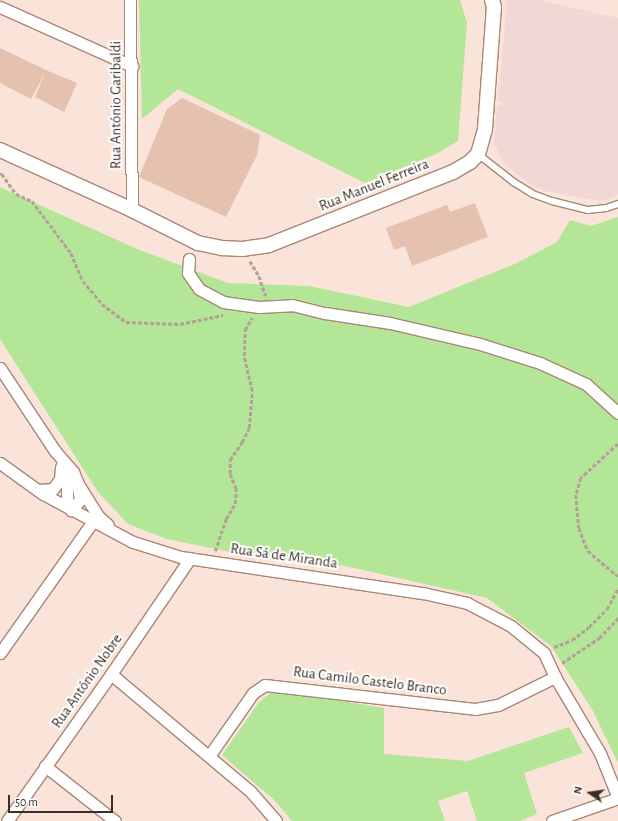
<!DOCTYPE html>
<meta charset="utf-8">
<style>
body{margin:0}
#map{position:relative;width:618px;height:821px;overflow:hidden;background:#fae3d8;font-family:"Alegreya Sans",sans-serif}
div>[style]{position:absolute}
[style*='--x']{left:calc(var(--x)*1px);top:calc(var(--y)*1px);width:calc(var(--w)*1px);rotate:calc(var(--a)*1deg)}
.industrial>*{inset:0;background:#f2d8d4}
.green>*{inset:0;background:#b4e698}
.building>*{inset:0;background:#e5c1af}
.path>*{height:2.5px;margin-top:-1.25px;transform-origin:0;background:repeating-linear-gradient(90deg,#b4a097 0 4px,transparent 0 6px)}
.roads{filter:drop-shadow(1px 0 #a88776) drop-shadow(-1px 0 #a88776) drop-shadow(0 1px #a88776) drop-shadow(0 -1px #a88776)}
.service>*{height:5.5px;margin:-2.75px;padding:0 2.75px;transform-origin:2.75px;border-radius:2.75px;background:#fff}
.minor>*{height:11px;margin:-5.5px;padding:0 5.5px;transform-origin:5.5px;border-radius:5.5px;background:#fff}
.tertiary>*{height:14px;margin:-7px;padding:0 7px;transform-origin:7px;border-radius:7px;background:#fff}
span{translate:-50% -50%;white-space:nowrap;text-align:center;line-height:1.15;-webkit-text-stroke:4px #fff;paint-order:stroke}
.street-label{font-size:15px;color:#3c2e27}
.north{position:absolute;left:570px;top:773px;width:40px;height:40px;-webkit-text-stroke:3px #fff;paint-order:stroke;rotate:283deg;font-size:11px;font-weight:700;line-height:16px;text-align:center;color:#3c2e27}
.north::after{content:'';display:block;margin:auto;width:14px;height:18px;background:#3c2e27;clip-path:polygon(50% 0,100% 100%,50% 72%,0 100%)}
.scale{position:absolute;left:8px;top:795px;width:105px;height:18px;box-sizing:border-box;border:2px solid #3c2e27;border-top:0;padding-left:5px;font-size:12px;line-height:14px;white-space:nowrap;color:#3c2e27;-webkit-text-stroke:3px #fff;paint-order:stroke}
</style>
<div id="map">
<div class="industrial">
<div style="clip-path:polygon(507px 0,538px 0,618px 18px,618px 195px,605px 200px,586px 199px,546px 191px,533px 186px,514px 172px,503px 161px,494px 144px,497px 107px,504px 104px,498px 100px)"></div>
</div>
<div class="green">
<div style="clip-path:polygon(139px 0,460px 0,467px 23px,458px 141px,436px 154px,365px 183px,178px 89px,142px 119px)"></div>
<div style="clip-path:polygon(0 187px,137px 249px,228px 283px,309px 286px,409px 307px,517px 263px,557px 242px,570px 220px,591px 226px,618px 217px,618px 763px,593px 711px,551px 646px,487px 598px,345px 566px,235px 553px,167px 539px,128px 524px,98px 492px,0 339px)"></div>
<div style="clip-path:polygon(274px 690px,384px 708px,384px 754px,468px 761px,569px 727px,583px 753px,524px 773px,537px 814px,520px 821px,477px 821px,467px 791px,438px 801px,445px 821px,292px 821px,274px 800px,222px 755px,259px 702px)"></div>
</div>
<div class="building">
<div style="clip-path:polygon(0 48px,46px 70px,77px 83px,64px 112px,35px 97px,45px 73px,31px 99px,0 83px)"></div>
<div style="clip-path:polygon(182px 98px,260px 135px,257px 155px,226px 217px,139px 177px,167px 109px)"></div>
<div style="clip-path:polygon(475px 203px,488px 237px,412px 266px,405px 246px,394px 250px,386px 228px,447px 205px,450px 212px)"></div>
</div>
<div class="path">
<div style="--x:0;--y:174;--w:2;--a:0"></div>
<div style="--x:2;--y:174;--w:24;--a:55"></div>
<div style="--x:16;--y:194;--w:17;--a:24"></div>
<div style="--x:32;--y:201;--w:65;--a:53.1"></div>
<div style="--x:71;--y:253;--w:30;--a:67"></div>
<div style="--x:83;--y:281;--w:30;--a:50"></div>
<div style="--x:102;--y:304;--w:30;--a:37"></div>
<div style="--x:126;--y:322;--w:54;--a:2.1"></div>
<div style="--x:180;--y:324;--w:44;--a:-11.8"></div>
<div style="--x:250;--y:261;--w:17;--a:59"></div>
<div style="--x:259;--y:276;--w:21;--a:71"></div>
<div style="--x:618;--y:444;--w:50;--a:137.4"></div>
<div style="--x:581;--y:478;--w:18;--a:106"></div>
<div style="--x:576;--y:495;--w:33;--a:85"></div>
<div style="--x:579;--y:528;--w:25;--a:69"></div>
<div style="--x:588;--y:551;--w:39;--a:40"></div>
<div style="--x:215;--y:551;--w:34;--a:-71"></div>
<div style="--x:226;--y:519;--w:17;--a:-59"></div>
<div style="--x:235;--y:504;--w:15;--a:-86"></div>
<div style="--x:236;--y:489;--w:16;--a:-112"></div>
<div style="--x:230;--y:474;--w:14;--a:-90"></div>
<div style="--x:230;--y:460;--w:22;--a:-56"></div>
<div style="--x:242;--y:442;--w:16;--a:-63"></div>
<div style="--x:249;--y:428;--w:37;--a:-85"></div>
<div style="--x:252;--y:391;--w:36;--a:-103"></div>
<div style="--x:244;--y:356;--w:26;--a:-88"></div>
<div style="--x:245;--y:330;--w:14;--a:-60"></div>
<div style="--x:554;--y:647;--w:19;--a:-21"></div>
<div style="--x:572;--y:640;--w:21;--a:-37"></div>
<div style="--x:589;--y:627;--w:25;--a:-45"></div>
<div style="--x:607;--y:609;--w:24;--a:-62"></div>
<div style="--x:562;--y:663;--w:45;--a:-34"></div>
<div style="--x:599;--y:638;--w:28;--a:-46"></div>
</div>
<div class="roads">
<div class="service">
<div style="--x:478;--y:154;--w:46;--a:37.9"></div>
<div style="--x:514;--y:182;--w:22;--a:32"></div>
<div style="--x:533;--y:194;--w:20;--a:20"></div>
<div style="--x:552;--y:201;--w:37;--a:14"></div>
<div style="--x:588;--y:210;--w:18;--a:-6"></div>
<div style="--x:606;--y:208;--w:13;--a:-18"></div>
</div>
<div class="minor">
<div style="--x:130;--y:0;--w:210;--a:89.5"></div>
<div style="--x:0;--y:7;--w:145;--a:24.1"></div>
<div style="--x:189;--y:259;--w:14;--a:94"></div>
<div style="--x:188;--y:273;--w:19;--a:55"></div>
<div style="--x:199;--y:289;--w:27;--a:28"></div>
<div style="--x:223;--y:302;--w:36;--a:8"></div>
<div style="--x:259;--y:307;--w:33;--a:-3"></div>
<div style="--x:292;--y:305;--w:34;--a:14"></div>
<div style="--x:325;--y:313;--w:66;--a:8.7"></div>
<div style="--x:390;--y:323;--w:92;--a:13.1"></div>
<div style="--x:480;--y:344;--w:63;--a:17.6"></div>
<div style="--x:540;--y:363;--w:51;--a:24.5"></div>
<div style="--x:586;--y:384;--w:43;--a:42.2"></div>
<div style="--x:0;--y:368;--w:100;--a:56.5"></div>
<div style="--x:55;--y:451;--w:28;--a:49"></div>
<div style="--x:73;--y:472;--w:13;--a:67"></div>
<div style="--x:78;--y:484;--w:38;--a:58"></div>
<div style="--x:98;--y:516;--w:13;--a:42"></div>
<div style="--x:0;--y:463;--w:53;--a:35.8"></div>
<div style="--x:43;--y:494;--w:102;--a:28.1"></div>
<div style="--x:133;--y:542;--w:50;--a:17.4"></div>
<div style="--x:181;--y:557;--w:245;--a:8.5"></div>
<div style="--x:423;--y:593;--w:45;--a:12.8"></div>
<div style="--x:467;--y:603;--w:50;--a:27.6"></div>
<div style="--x:511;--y:626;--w:43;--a:39.3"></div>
<div style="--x:544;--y:653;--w:26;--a:65"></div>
<div style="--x:555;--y:677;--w:88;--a:59.4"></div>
<div style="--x:600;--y:753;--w:48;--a:68.2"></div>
<div style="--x:62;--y:464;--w:18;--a:74"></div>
<div style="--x:67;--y:481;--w:17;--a:90"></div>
<div style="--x:67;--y:498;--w:13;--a:72"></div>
<div style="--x:71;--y:510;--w:13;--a:-48"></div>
<div style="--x:80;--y:500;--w:13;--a:-99"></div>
<div style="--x:38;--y:490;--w:15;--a:-4"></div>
<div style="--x:53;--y:489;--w:12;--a:-55"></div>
<div style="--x:60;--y:479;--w:12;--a:-85"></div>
<div style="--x:0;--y:653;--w:161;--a:-54.8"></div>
<div style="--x:93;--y:521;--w:7;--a:-74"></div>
<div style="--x:111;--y:674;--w:183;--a:40.1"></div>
<div style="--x:251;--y:792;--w:38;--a:49"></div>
<div style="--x:209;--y:756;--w:77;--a:-55.1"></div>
<div style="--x:253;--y:693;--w:14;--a:-34"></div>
<div style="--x:265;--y:685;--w:211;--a:6.5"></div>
<div style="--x:475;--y:709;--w:23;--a:-10"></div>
<div style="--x:498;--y:705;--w:64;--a:-26.2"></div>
<div style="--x:45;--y:766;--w:89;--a:38.2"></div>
<div style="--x:7;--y:821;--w:180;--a:-54.7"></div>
<div style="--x:111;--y:674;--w:140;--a:-55.7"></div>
<div style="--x:552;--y:821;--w:70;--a:-19.2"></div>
</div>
<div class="tertiary">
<div style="--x:0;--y:150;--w:145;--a:24.4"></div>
<div style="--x:132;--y:210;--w:74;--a:26.6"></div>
<div style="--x:198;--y:243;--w:25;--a:12"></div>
<div style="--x:222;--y:248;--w:20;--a:3"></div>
<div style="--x:242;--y:249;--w:27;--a:-8"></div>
<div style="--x:269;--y:245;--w:198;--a:-21.6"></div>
<div style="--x:453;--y:172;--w:20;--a:-30"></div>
<div style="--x:470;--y:162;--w:11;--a:-45"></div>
<div style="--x:478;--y:154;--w:26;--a:-74"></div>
<div style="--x:485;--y:129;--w:122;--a:-85.8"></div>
<div style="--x:494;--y:7;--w:7;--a:-106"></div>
</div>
</div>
<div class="street-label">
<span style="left:116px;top:105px;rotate:-90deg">Rua António Garibaldi</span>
<span style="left:374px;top:185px;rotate:-22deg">Rua Manuel Ferreira</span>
<span style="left:284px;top:556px;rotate:8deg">Rua Sá de Miranda</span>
<span style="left:87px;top:681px;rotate:-55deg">Rua António Nobre</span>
<span style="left:370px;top:681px;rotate:7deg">Rua Camilo Castelo Branco</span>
</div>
<div class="north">N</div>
<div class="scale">50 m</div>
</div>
